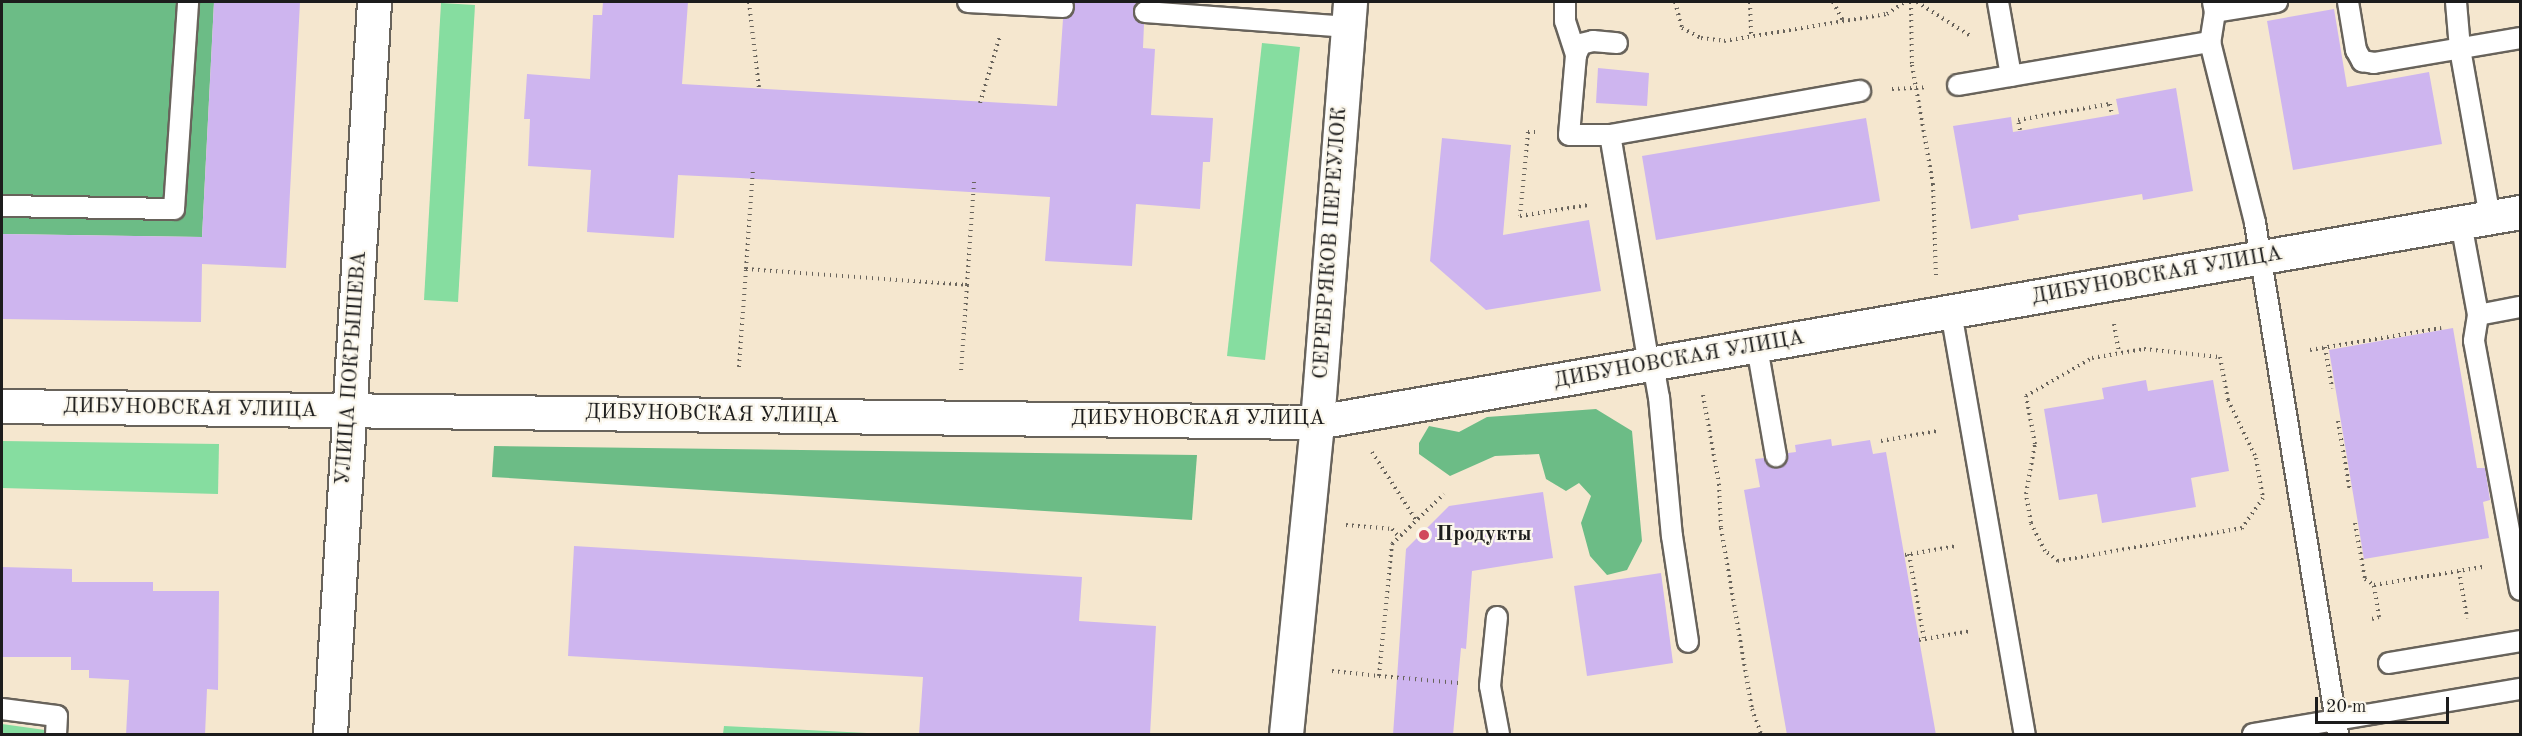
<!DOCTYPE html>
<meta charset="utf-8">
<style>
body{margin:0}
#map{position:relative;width:2522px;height:736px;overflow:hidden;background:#f5e7cf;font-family:"Old Standard TT",serif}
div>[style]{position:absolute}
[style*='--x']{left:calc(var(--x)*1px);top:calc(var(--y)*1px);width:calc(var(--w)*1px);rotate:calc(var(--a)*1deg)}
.green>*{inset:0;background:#86dda0}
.forest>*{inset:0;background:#6cbc86}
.building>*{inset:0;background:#ceb5ef}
.path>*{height:4px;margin-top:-2px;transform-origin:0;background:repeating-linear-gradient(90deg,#68635b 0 1.5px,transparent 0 6px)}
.roads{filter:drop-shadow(2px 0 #68635b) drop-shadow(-2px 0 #68635b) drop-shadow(0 2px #68635b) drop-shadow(0 -2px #68635b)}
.service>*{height:20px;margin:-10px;padding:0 10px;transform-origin:10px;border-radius:10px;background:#fff}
.minor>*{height:33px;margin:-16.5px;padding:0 16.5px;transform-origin:16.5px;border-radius:16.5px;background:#fff}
.tertiary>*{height:33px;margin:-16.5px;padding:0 16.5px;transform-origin:16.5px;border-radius:16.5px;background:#fff}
.dots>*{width:16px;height:16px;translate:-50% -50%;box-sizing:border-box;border:3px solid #fbf7ec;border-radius:50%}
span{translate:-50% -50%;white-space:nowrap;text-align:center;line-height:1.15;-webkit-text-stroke:4.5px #fbf7ec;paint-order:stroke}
.street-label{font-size:21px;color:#1c1c1c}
.poi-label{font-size:21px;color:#1c1c1c;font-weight:700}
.left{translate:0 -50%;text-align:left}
.frame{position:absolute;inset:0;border:3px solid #1c1c1c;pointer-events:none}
.scale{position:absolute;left:2315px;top:697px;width:134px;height:27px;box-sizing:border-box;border:3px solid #1c1c1c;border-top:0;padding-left:8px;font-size:18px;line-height:21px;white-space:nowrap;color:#1c1c1c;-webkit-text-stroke:4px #fbf7ec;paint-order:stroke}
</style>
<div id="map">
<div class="green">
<div style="clip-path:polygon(441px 3px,475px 5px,458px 302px,424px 300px)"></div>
<div style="clip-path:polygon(1262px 43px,1300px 47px,1265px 360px,1227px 356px)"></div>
<div style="clip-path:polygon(2px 441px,219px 444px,218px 494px,2px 488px)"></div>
<div style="clip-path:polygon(2px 724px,45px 730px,45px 734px,2px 734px)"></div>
<div style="clip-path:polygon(724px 726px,867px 733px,867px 734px,723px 734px)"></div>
</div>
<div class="forest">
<div style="clip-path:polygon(2px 2px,214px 2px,202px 237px,2px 234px)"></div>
<div style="clip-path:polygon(1596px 409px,1632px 431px,1642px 541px,1627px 570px,1607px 575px,1590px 556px,1581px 523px,1591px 496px,1579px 483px,1566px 491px,1546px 479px,1539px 454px,1495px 456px,1450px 476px,1419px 454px,1419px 443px,1429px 426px,1459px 432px,1487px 417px)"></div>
<div style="clip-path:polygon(494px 446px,1197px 455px,1192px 520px,492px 477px)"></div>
</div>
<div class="building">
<div style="clip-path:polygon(214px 2px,300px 2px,286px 268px,202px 264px,201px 322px,2px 319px,2px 234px,202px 237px)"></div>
<div style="clip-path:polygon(603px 2px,688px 2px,682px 84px,1057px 106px,1063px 19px,1073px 13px,1074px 2px,1139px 2px,1133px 12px,1138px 22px,1144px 24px,1143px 48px,1155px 49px,1151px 115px,1213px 118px,1210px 162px,1203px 162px,1200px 209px,1136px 204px,1132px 266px,1045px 261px,1050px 197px,740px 178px,678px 175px,674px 238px,587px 232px,591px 170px,528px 166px,530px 119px,524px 119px,527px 74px,590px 79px,593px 15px,602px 15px)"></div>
<div style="clip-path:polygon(2334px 9px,2347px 87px,2429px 72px,2442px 144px,2293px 170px,2267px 21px)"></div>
<div style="clip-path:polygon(1598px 68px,1649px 73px,1647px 106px,1596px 103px)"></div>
<div style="clip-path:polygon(2176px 88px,2193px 191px,2143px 200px,2142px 194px,2018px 215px,2019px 220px,1971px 229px,1953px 126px,2011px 117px,2013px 132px,2119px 114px,2116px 99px)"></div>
<div style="clip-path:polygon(1866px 118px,1880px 201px,1656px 240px,1642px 156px)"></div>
<div style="clip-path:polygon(1442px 138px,1511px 145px,1503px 235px,1589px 220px,1601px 291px,1486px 310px,1430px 261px)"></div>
<div style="clip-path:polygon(2453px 328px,2477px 468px,2485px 468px,2490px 500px,2483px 502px,2489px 538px,2364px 559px,2329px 350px)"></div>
<div style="clip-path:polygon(2146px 380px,2148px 391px,2213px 380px,2229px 471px,2191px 478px,2196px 507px,2102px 523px,2097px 494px,2059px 500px,2044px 409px,2104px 399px,2102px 388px)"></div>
<div style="clip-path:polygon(1831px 439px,1832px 446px,1870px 440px,1873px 454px,1886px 452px,1936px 735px,1787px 735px,1744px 490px,1760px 487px,1755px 459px,1764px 458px,1771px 467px,1779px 468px,1787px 461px,1788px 453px,1796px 452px,1795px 445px)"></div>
<div style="clip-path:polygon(1543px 492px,1553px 558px,1472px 571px,1466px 649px,1461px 648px,1453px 735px,1393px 735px,1406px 549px,1449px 506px)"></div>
<div style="clip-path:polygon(574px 546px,1082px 577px,1079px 621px,1156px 626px,1150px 735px,919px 735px,923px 677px,568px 656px)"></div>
<div style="clip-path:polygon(2px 567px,72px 569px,72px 582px,153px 582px,153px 591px,219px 591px,218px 690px,207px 689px,205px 735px,126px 735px,129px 680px,89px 678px,89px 670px,71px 670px,71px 657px,2px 657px)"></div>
<div style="clip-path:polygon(1661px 573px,1673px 663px,1587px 676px,1574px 586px)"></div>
</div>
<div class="path">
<div style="--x:749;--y:2;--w:87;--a:83.4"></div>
<div style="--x:1675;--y:2;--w:27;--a:75"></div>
<div style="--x:1682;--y:28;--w:21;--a:28"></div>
<div style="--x:1701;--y:38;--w:23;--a:7"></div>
<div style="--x:1724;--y:41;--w:165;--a:-9.4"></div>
<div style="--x:1887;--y:14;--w:22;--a:-34"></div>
<div style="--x:1750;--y:2;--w:35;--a:88"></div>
<div style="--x:1833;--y:2;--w:21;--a:62"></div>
<div style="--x:1911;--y:2;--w:63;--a:89.1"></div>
<div style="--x:1912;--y:65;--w:121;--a:80"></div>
<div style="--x:1933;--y:184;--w:91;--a:88.1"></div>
<div style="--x:1917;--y:2;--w:62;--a:32.4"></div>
<div style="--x:1892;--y:89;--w:35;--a:-3"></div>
<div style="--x:980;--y:103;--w:70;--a:-73.4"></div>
<div style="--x:2020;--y:130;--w:10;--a:-101"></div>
<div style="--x:2018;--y:120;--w:93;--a:-9.9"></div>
<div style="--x:2110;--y:104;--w:11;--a:80"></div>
<div style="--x:1535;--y:132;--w:7;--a:180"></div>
<div style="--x:1528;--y:132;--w:84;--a:95.4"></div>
<div style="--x:1520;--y:216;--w:69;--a:-9.2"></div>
<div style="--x:746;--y:269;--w:100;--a:-86"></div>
<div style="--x:967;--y:285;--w:104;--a:-86.1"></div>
<div style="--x:2114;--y:324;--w:29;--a:80"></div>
<div style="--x:2325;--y:347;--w:42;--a:80.3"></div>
<div style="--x:2144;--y:349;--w:76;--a:6"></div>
<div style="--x:2220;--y:357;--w:44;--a:79.5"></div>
<div style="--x:2228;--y:400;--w:64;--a:64.2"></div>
<div style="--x:2256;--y:458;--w:41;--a:80.1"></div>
<div style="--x:2263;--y:498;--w:37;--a:125"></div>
<div style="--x:2242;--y:528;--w:187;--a:169.8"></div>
<div style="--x:2058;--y:561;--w:16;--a:-142"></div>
<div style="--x:2045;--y:551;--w:31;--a:-117"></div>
<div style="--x:2031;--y:523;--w:29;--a:-100"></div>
<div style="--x:2026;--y:494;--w:51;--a:-79.8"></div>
<div style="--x:2035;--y:444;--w:49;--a:-100.6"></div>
<div style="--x:2026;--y:396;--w:76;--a:-29.9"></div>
<div style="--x:2092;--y:358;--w:53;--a:-9.8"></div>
<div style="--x:2310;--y:350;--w:133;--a:-9.5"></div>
<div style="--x:739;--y:367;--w:98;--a:-85.9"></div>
<div style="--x:746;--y:269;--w:222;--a:4.1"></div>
<div style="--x:967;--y:285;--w:86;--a:94"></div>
<div style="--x:1703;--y:395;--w:90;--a:79.8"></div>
<div style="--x:1719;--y:484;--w:44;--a:87.4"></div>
<div style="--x:1721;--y:528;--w:184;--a:80.3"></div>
<div style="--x:1752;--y:709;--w:27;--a:70"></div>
<div style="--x:2338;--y:421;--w:71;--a:80.3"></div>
<div style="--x:1881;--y:441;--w:57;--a:-10.1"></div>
<div style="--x:1372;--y:452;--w:81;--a:57.1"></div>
<div style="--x:2355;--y:523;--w:57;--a:79.9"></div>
<div style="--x:2365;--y:579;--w:11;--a:34"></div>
<div style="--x:2374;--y:585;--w:110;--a:-9.4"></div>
<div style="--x:1346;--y:525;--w:46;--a:5"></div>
<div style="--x:1392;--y:529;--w:11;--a:49"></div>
<div style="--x:1909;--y:554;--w:86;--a:80"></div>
<div style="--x:1905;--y:555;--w:52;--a:-10"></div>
<div style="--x:2459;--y:571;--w:48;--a:80.3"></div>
<div style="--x:2372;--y:619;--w:7;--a:-16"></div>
<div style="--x:2379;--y:617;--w:32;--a:-99"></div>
<div style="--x:1919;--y:640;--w:53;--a:-9.8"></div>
<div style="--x:1332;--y:671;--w:47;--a:6.1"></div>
<div style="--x:1379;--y:676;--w:133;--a:-84.4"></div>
<div style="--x:1392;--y:544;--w:72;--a:-43.9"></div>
<div style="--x:1379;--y:676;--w:80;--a:5"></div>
</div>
<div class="roads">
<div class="service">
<div style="--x:968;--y:2;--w:95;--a:3"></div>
<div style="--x:1565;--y:2;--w:19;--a:90"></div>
<div style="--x:1565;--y:21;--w:36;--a:72"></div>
<div style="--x:1576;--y:55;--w:80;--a:95"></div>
<div style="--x:1569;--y:135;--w:41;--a:0"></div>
<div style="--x:1998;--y:2;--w:75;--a:80"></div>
<div style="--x:2213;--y:2;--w:10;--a:79"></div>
<div style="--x:2215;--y:12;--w:30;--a:99"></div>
<div style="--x:2210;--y:42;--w:187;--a:76"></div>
<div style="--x:2255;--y:223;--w:518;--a:80.77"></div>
<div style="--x:2348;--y:2;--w:49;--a:80.5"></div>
<div style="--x:2356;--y:50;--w:13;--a:61"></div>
<div style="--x:2362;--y:61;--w:12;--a:9"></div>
<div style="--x:2374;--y:63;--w:148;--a:-9.7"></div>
<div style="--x:2456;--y:2;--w:47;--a:85.1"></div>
<div style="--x:2460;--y:49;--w:172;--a:79.9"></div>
<div style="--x:1145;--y:12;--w:204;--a:4.2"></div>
<div style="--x:2215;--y:12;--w:63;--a:-9.2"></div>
<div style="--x:1576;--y:55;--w:12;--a:-66"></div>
<div style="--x:1581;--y:44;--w:12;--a:-14"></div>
<div style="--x:1593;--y:41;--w:24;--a:5"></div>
<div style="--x:1958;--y:85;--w:256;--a:-9.7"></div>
<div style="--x:2;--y:206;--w:172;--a:1"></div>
<div style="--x:174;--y:209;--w:207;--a:-86.1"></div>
<div style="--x:2461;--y:223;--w:94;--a:79.5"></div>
<div style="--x:2478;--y:315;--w:26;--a:99"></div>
<div style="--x:2474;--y:341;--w:253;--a:79.5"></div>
<div style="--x:1951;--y:312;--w:428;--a:80.1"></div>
<div style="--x:2478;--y:315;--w:43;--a:-10.8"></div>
<div style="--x:1757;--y:347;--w:111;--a:80.1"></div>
<div style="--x:1653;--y:364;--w:34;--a:80"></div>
<div style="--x:1659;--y:397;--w:140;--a:84.7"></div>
<div style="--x:1672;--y:536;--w:107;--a:81.4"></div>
<div style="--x:1649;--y:365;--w:233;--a:-99.6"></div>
<div style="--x:1610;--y:135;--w:254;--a:-10"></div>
<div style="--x:1497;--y:617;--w:69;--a:95.8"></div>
<div style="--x:1490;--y:686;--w:49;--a:79.4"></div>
<div style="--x:2389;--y:663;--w:133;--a:-9.5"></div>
<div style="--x:2;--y:709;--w:55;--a:7.3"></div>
<div style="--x:57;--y:716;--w:18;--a:93"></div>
<div style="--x:2253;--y:734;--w:271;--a:-9.6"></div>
</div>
<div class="minor">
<div style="--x:2;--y:406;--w:1315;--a:0.7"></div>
<div style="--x:1317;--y:422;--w:1221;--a:-9.9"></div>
<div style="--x:1286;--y:734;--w:314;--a:-84.3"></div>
<div style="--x:1317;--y:422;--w:421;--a:-85.5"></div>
</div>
<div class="tertiary">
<div style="--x:330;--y:734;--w:733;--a:-86.56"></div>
</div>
</div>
<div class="dots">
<div style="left:1424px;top:535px;background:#d1495b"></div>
</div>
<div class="street-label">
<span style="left:1331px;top:243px;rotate:-86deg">СЕРЕБРЯКОВ ПЕРЕУЛОК</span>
<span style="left:2157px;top:276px;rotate:-10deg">ДИБУНОВСКАЯ УЛИЦА</span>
<span style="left:1679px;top:360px;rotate:-10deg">ДИБУНОВСКАЯ УЛИЦА</span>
<span style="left:352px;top:368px;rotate:-86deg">УЛИЦА ПОКРЫШЕВА</span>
<span style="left:190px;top:409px;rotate:1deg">ДИБУНОВСКАЯ УЛИЦА</span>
<span style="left:712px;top:415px;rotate:1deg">ДИБУНОВСКАЯ УЛИЦА</span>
<span style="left:1198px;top:419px">ДИБУНОВСКАЯ УЛИЦА</span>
</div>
<div class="poi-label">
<span class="left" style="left:1436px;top:535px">Продукты</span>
</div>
<div class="frame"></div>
<div class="scale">20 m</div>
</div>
